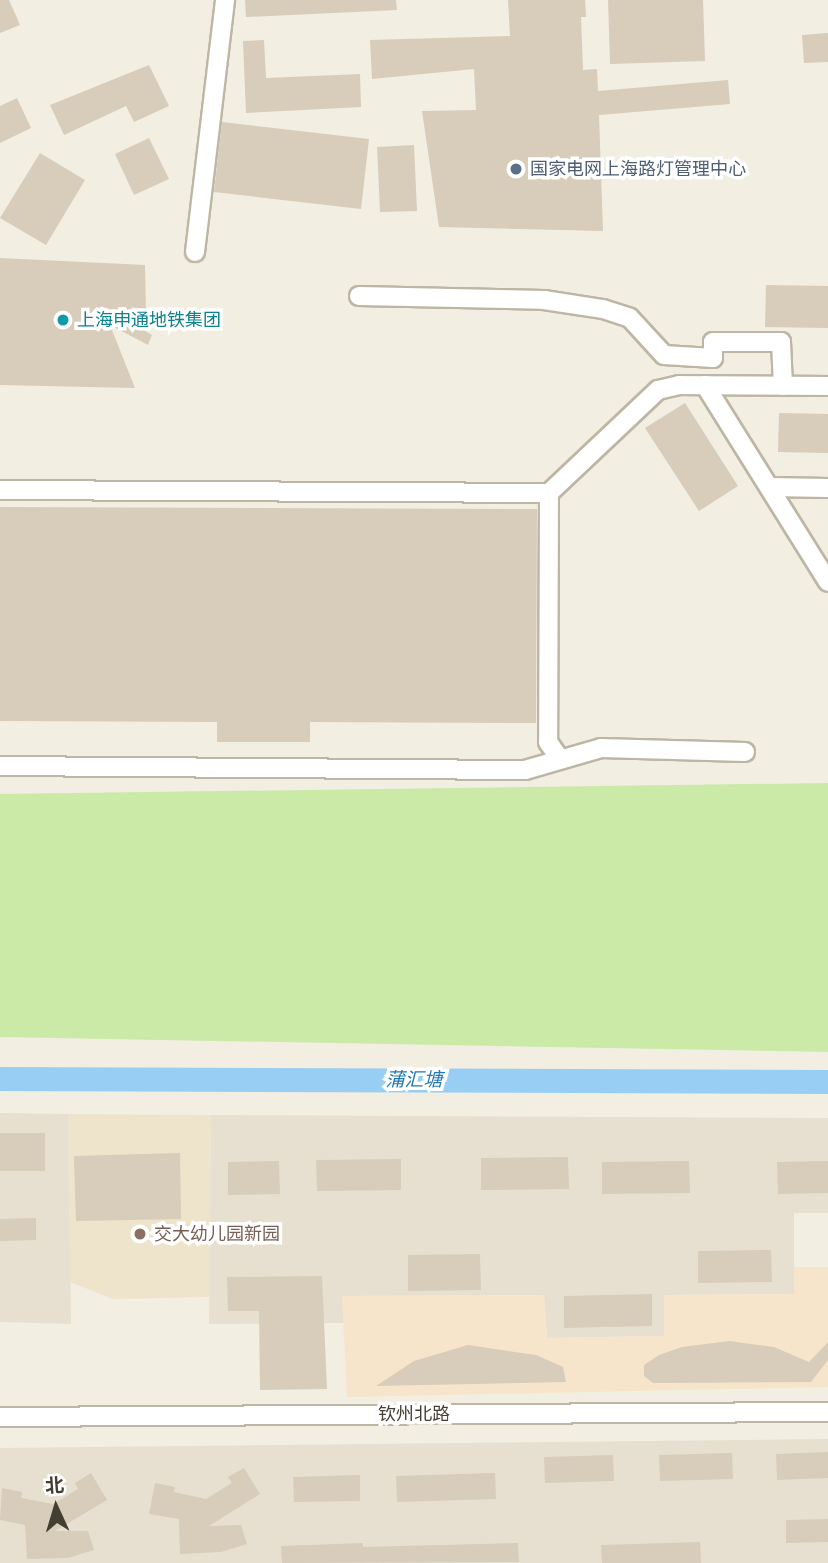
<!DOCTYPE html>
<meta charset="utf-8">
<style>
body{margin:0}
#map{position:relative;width:828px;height:1563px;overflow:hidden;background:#f2eee2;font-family:Roboto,"Noto Sans SC",sans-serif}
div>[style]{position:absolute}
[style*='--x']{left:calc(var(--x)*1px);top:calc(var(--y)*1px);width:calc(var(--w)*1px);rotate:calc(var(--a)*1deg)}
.residential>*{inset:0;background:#e7e0d0}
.commercial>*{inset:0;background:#f7e5cb}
.education>*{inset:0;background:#ede4cb}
.green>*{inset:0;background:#cbeaa8}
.river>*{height:24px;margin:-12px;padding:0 12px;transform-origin:12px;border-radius:12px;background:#99cef4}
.building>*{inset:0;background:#d8ccba}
.roads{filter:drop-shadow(2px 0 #beb6a5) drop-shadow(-2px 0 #beb6a5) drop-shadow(0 2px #beb6a5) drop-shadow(0 -2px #beb6a5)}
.minor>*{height:18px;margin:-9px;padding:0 9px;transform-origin:9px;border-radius:9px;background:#fff}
.dots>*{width:19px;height:19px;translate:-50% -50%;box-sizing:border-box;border:4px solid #fff;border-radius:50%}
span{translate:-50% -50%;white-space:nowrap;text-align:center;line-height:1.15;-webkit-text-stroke:7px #fff;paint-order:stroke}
.service-label{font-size:18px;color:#4e5e75}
.left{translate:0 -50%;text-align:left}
.culture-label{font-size:18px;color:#0d838f}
.education-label{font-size:18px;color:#785e54}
.street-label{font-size:18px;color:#443d32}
.water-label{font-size:19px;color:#2677b6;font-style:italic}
.north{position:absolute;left:21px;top:1472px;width:70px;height:70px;-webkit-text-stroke:5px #fff;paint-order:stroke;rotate:356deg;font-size:19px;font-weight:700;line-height:28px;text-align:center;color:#443d32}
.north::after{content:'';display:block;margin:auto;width:24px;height:32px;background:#443d32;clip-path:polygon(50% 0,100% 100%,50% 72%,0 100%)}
</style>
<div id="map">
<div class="residential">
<div style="clip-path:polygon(0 1113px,68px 1114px,71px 1324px,0 1322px)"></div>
<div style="clip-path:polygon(211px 1115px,828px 1118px,828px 1213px,794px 1213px,794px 1294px,665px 1295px,665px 1336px,547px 1338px,544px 1295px,343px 1296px,344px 1323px,209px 1324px)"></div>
<div style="clip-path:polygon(828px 1439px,828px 1563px,0 1563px,0 1448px)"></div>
</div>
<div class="commercial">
<div style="clip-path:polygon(794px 1267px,828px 1267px,828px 1387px,347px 1397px,342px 1296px,544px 1295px,547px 1338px,664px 1336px,664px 1295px,794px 1294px)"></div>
</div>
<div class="education">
<div style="clip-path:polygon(68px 1114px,211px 1115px,210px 1297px,113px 1299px,70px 1282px)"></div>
</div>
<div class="green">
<div style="clip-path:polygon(828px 783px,828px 1052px,0 1037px,0 794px)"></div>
</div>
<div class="river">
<div style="--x:0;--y:1079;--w:828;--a:0.21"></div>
</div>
<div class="building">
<div style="clip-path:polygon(0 0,9px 0,20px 25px,0 33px)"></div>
<div style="clip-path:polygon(245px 0,396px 0,397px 10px,246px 17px)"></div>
<div style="clip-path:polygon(508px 0,585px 0,586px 17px,581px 17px,583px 70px,597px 69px,598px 91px,728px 80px,730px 104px,599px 115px,603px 231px,439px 227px,422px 111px,476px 110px,474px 69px,372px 79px,370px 40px,510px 36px)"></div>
<div style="clip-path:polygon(608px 0,703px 0,705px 61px,610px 64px)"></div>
<div style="clip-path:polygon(828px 33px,828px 62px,804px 63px,802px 35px)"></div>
<div style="clip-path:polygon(264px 40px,266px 78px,360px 74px,361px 107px,246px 113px,243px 41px)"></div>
<div style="clip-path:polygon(149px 65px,169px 106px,134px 122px,126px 106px,64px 135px,50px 105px)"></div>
<div style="clip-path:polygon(17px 98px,31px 128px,0 143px,0 106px)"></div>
<div style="clip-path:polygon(222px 122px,369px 139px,361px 209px,214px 192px)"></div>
<div style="clip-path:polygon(149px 138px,169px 179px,134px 195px,115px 154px)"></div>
<div style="clip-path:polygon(414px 145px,417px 211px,380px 212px,377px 147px)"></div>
<div style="clip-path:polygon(40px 153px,85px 180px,46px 245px,0 218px)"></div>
<div style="clip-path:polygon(0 258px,145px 265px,146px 314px,116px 314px,152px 335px,148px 345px,110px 325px,135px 388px,0 385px)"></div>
<div style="clip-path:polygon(766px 285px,828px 286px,828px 328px,765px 327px)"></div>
<div style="clip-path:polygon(685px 403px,738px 486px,699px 511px,645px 428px)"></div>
<div style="clip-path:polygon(779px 413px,828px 414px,828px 453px,778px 452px)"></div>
<div style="clip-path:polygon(0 507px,537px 509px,536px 723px,310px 722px,310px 742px,217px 742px,217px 722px,0 721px)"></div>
<div style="clip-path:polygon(0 1133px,45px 1133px,45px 1171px,0 1171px)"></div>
<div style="clip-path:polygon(180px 1153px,181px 1219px,76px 1221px,74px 1156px)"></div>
<div style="clip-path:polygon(568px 1157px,569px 1189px,481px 1190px,481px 1158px)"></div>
<div style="clip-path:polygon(401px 1159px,401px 1190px,317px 1191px,316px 1160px)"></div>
<div style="clip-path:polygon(279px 1161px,280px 1194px,228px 1195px,228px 1162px)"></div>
<div style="clip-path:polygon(689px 1161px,690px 1193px,602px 1194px,602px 1162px)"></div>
<div style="clip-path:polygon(828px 1161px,828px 1193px,778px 1194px,777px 1162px)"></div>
<div style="clip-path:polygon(36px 1218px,36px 1240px,0 1241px,0 1219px)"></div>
<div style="clip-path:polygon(771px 1250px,772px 1282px,698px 1283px,698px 1251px)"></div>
<div style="clip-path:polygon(480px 1254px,481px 1290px,408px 1291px,408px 1255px)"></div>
<div style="clip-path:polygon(322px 1276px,327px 1389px,260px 1390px,259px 1311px,228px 1311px,227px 1277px)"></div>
<div style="clip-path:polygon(652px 1294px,652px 1326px,564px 1328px,564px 1296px)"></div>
<div style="clip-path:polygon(729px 1341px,774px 1347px,809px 1362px,828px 1342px,828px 1360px,811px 1382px,653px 1383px,644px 1376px,644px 1365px,659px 1355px,682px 1347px)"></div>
<div style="clip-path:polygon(468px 1345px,536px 1355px,563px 1367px,566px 1382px,376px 1386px,414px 1361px)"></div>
<div style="clip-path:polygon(828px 1452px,828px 1478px,777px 1480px,776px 1454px)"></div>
<div style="clip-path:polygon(732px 1453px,733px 1479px,660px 1481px,659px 1455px)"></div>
<div style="clip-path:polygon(613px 1455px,614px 1481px,545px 1483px,544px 1457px)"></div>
<div style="clip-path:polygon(244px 1468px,260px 1494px,209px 1526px,241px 1525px,247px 1544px,221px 1552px,180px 1554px,179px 1519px,149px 1514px,155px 1483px,175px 1487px,174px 1492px,206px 1499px,232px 1483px,228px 1477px)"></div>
<div style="clip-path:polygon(91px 1473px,107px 1500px,55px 1531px,88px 1531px,94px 1550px,68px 1558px,27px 1559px,25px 1525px,0 1520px,2px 1488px,22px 1492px,21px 1498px,53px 1504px,78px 1489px,75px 1483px)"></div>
<div style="clip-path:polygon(495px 1473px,496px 1499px,397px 1502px,396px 1476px)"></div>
<div style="clip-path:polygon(360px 1475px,360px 1501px,294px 1502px,293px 1477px)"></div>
<div style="clip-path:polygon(828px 1519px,828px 1542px,786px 1543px,786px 1520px)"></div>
<div style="clip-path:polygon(700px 1542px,701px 1563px,602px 1563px,601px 1545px)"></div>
<div style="clip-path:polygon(363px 1543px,363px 1547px,518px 1543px,519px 1562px,282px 1563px,281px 1546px)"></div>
</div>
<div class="roads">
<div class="minor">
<div style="--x:195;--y:252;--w:254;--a:-83.2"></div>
<div style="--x:359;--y:296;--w:185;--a:1.2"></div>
<div style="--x:544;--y:300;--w:60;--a:8.7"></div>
<div style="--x:603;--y:309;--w:28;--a:18"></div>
<div style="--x:630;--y:318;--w:50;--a:47.4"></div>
<div style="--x:664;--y:355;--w:49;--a:3.5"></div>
<div style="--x:713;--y:358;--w:16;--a:-90"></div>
<div style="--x:713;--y:342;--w:68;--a:0"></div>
<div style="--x:781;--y:342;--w:44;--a:87.4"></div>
<div style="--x:705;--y:385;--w:232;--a:58"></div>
<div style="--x:769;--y:487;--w:59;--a:1"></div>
<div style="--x:0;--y:490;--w:549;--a:0.31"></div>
<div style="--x:549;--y:493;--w:150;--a:-43.4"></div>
<div style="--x:658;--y:390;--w:22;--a:-13"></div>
<div style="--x:679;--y:385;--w:149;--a:0.4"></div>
<div style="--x:549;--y:493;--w:249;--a:90.2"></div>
<div style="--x:548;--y:742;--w:21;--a:55"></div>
<div style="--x:0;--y:766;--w:525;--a:0.44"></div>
<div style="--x:525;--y:770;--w:79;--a:-16.1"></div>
<div style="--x:601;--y:748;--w:144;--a:1.6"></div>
<div style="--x:0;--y:1417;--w:828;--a:-0.35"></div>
</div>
</div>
<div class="dots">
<div style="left:516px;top:169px;background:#5c6f8a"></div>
<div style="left:63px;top:320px;background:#0f9aa8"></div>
<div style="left:140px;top:1234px;background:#8d6e63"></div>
</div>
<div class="service-label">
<span class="left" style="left:530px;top:169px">国家电网上海路灯管理中心</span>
</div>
<div class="culture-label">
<span class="left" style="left:77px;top:320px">上海申通地铁集团</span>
</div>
<div class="education-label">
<span class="left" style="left:154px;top:1234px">交大幼儿园新园</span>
</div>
<div class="street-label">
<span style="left:414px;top:1414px">钦州北路</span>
</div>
<div class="water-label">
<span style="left:414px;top:1080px">蒲汇塘</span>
</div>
<div class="north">北</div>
</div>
